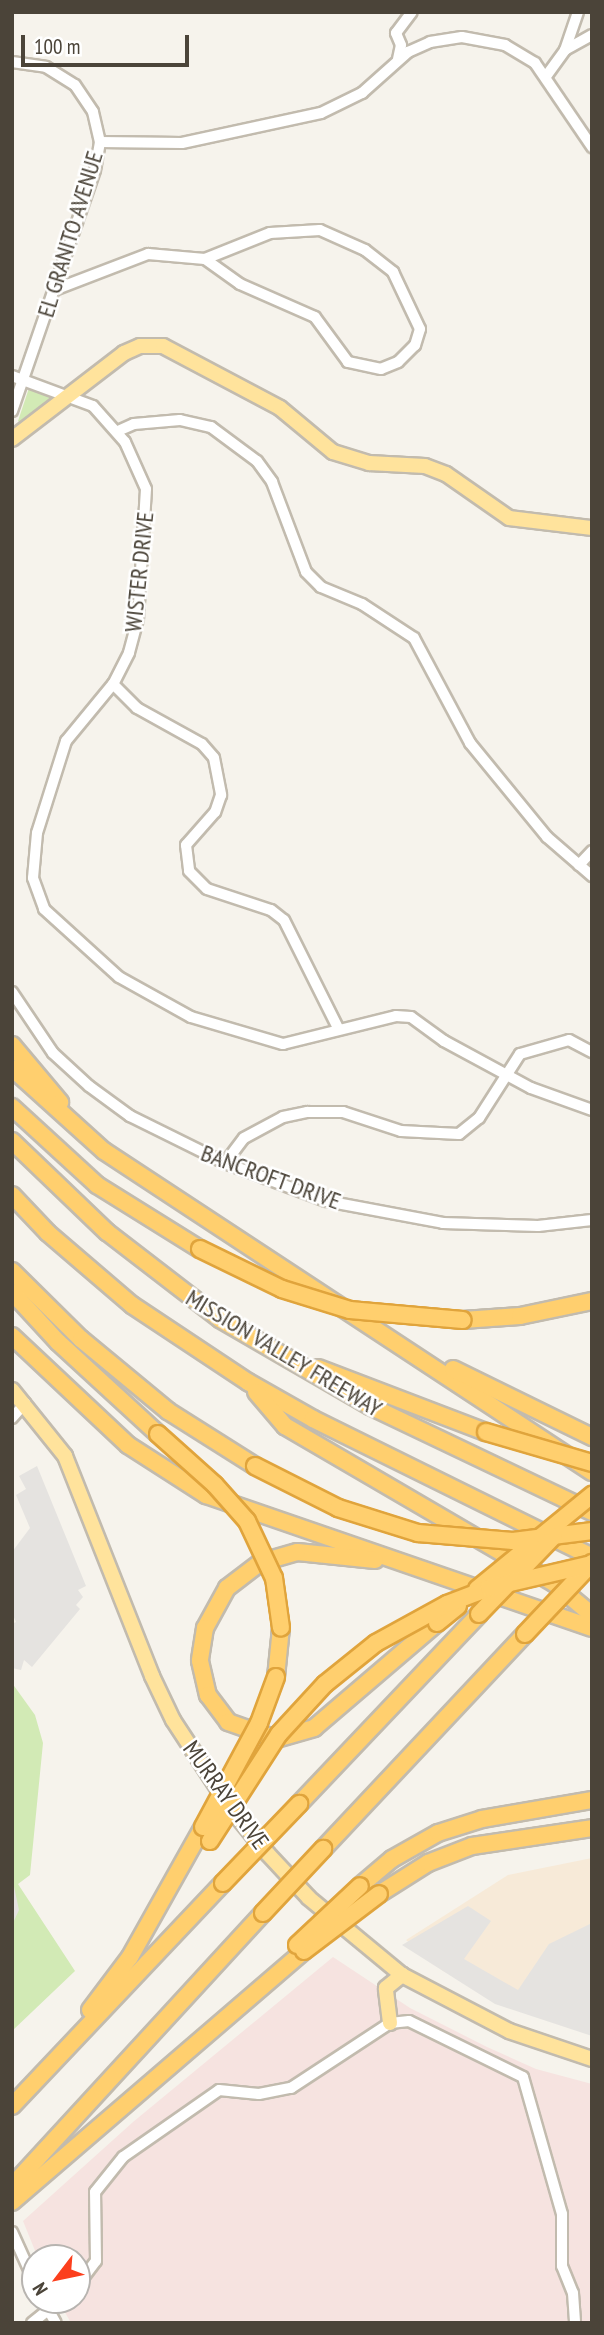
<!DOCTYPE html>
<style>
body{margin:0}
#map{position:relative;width:604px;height:2335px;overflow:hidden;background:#f6f3ec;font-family:"PT Sans Narrow",sans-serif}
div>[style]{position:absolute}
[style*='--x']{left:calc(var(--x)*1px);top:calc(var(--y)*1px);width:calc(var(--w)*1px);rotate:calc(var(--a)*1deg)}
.commercial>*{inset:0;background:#f7ead8}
.medical>*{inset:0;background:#f6e3e0}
.green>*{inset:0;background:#d2eab5}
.parking>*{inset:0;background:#e5e3e0}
.roads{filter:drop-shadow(2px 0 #c2bbae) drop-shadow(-2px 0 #c2bbae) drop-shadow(0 2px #c2bbae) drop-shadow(0 -2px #c2bbae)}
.minor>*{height:10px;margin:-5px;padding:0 5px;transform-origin:5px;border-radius:5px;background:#fff}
.major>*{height:14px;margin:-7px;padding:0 7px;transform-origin:7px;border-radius:7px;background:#ffe39c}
.highway>*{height:16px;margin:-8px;padding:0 8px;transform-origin:8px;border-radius:8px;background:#ffcf6e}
.bridges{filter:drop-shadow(2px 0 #e0a43c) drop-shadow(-2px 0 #e0a43c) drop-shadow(0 2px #e0a43c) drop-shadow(0 -2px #e0a43c)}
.highway-bridge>*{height:16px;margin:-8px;padding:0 8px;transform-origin:8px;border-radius:8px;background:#ffcf6e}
span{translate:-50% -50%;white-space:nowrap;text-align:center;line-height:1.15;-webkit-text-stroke:5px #fff;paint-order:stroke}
.street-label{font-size:24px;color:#4b4439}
.frame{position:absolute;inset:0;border:14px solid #4b4439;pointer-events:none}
.north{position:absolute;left:21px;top:2244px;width:70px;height:70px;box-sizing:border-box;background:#fff;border:2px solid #b7b4b0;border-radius:50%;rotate:238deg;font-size:19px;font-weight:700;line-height:28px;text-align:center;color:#4b4439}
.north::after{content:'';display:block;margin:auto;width:24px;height:32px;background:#fc3f1d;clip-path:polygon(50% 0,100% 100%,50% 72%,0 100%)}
.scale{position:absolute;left:21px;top:35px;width:168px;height:32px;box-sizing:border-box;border:4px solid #4b4439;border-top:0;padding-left:9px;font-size:21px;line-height:24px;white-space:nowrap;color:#4b4439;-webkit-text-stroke:5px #fff;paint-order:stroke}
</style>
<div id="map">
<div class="commercial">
<div style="clip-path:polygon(592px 1858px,592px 2033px,443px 1971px,406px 1940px,508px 1875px)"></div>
</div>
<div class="medical">
<div style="clip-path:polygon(333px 1957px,410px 2008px,487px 2047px,536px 2069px,592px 2084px,592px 2323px,71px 2323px,58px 2300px,77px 2300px,77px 2258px,38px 2258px,23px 2221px,133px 2122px)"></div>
</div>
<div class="green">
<div style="clip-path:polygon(30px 385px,59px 395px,21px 424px,18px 421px)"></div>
<div style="clip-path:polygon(12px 1683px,35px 1715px,43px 1743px,30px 1875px,18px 1884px,75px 1971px,12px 2031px)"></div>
</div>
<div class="parking">
<div style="clip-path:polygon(37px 1466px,86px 1586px,78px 1590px,83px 1597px,76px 1605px,80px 1609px,32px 1667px,24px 1660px,21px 1670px,12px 1668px,12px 1624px,16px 1622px,12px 1613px,12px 1552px,30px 1528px,16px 1495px,26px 1489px,19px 1476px)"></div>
<div style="clip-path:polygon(12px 1877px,19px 1910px,12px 1925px)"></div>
<div style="clip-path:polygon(468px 1906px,491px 1921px,464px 1959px,518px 1990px,549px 1944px,592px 1923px,592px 2036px,495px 2004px,402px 1945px)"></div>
</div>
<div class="roads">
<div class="minor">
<div style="--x:565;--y:50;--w:31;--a:-29"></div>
<div style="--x:398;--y:59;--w:14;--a:-78"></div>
<div style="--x:401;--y:45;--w:13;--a:-113"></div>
<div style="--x:396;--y:33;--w:26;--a:-53"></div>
<div style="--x:12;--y:62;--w:34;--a:8"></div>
<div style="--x:46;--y:67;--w:34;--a:32"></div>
<div style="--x:75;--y:85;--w:32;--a:56"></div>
<div style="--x:93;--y:112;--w:31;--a:77"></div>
<div style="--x:100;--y:142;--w:28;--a:100"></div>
<div style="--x:95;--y:170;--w:255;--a:109"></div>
<div style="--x:547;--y:75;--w:31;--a:-54"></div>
<div style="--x:565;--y:50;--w:40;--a:-71.1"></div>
<div style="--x:100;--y:142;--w:82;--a:0.7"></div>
<div style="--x:182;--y:143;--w:142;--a:-12.2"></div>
<div style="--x:321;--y:113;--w:46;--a:-26"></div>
<div style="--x:362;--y:93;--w:62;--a:-41.7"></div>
<div style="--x:408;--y:52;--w:24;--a:-24"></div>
<div style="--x:430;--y:42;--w:32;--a:-9"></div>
<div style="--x:462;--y:37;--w:44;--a:10.5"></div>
<div style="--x:505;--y:45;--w:35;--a:31"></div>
<div style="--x:535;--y:63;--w:102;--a:55.8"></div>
<div style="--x:320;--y:230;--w:49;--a:24"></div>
<div style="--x:365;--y:250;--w:36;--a:38"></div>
<div style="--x:393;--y:272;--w:63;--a:64.7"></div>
<div style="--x:420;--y:329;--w:17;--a:107"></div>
<div style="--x:415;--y:345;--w:24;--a:135"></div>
<div style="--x:398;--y:362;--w:18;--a:158"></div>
<div style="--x:381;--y:369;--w:34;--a:-168"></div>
<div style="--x:348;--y:362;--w:56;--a:-126.3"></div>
<div style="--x:315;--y:317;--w:82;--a:-156.3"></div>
<div style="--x:240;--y:284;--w:43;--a:-144.5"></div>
<div style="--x:205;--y:259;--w:70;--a:-21.8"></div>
<div style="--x:270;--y:233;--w:50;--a:-3.4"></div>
<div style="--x:54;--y:290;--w:101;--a:-21"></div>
<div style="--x:148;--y:254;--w:57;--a:5"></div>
<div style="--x:12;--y:376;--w:86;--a:20.3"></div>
<div style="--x:93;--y:406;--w:48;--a:48.4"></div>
<div style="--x:125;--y:442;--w:51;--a:65.9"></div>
<div style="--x:146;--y:489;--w:130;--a:93.5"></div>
<div style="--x:138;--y:619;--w:35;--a:105"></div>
<div style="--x:129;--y:653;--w:35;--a:117"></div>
<div style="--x:113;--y:684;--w:74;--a:129.5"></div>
<div style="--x:66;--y:741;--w:96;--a:107.5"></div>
<div style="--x:37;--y:833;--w:45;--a:95.1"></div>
<div style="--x:33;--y:878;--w:33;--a:70"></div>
<div style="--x:44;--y:909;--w:101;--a:42.2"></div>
<div style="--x:119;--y:977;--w:82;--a:29.1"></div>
<div style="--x:191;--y:1017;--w:96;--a:16.4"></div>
<div style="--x:283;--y:1044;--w:116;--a:-13.9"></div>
<div style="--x:396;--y:1016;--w:15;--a:4"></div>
<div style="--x:411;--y:1017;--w:41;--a:36"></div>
<div style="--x:444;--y:1041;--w:99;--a:28.4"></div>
<div style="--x:531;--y:1088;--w:65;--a:19.8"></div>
<div style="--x:118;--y:431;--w:17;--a:-24"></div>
<div style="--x:134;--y:424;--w:46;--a:-5"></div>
<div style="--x:180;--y:420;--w:32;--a:13"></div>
<div style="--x:211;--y:427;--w:57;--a:36.5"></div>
<div style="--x:257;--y:461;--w:26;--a:54"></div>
<div style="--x:272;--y:482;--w:96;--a:69.3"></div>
<div style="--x:306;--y:572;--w:21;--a:45"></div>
<div style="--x:321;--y:587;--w:44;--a:22.5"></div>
<div style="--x:362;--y:604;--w:62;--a:33.2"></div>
<div style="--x:414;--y:638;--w:119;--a:61.9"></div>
<div style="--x:470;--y:743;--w:122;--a:50.7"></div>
<div style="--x:547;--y:837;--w:60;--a:40.9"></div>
<div style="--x:113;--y:684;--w:34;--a:45"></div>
<div style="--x:137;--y:708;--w:74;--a:29"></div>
<div style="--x:202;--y:744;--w:18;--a:49"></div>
<div style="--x:214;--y:758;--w:38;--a:79"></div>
<div style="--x:221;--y:795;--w:18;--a:109"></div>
<div style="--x:215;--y:812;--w:44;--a:131.3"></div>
<div style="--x:186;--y:845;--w:26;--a:83"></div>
<div style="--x:189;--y:871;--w:25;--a:45"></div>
<div style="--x:207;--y:889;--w:67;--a:18.2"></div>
<div style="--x:271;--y:910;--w:16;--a:38"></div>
<div style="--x:284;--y:920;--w:121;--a:63.4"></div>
<div style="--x:579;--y:865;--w:19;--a:-47"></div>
<div style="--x:12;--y:992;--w:73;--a:56.1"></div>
<div style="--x:53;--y:1053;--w:49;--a:42.5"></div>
<div style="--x:89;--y:1086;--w:51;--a:36.2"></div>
<div style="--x:130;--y:1116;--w:106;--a:26.3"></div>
<div style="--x:225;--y:1163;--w:108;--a:20.6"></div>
<div style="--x:326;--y:1201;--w:119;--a:10.6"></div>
<div style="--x:443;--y:1223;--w:95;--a:1.8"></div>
<div style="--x:538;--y:1226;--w:54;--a:-6.3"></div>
<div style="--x:225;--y:1163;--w:31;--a:-53"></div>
<div style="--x:244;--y:1138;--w:44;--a:-28.3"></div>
<div style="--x:283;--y:1117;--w:25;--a:-12"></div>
<div style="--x:307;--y:1112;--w:36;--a:0"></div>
<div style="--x:343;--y:1112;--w:61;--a:18.1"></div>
<div style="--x:401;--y:1131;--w:58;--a:3"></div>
<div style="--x:459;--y:1134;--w:26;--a:-39"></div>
<div style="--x:479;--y:1118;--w:76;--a:-57.4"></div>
<div style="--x:520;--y:1054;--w:51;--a:-15.9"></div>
<div style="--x:569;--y:1040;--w:26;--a:28"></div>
<div style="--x:12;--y:1418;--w:20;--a:-49"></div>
<div style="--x:12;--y:2232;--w:56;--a:65.7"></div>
<div style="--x:77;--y:2286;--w:31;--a:-53"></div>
<div style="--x:96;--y:2261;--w:69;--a:-90.8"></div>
<div style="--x:95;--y:2192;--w:45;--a:-51.3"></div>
<div style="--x:123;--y:2157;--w:117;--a:-34.9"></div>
<div style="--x:219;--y:2090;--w:40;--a:5.7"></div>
<div style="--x:259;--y:2094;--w:33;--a:-11"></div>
<div style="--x:291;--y:2088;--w:118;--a:-33.3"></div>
<div style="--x:390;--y:2023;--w:19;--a:-6"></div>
<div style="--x:409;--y:2021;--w:127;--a:26.2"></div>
<div style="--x:523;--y:2077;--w:142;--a:74.1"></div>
<div style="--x:562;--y:2214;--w:52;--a:90"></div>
<div style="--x:562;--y:2266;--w:29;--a:68"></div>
<div style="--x:573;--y:2293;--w:30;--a:86"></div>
<div style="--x:43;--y:2300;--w:26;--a:61"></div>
<div style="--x:32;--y:2323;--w:36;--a:-39"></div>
</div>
<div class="major">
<div style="--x:12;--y:439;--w:141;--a:-37.5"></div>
<div style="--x:124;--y:353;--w:17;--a:-24"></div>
<div style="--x:140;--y:346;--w:23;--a:0"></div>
<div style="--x:163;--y:346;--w:132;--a:27.9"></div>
<div style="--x:280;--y:408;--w:69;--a:39.7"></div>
<div style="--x:333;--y:452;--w:38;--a:17"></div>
<div style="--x:369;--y:463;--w:56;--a:3.1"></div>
<div style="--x:425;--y:466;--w:22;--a:21"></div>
<div style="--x:446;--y:474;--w:77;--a:34.9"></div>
<div style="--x:509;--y:518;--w:84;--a:6.9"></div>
<div style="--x:12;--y:1390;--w:85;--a:51.2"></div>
<div style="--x:65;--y:1456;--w:237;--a:68.4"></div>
<div style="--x:152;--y:1676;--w:49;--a:64.5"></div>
<div style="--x:173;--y:1720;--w:108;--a:56.8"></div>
<div style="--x:232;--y:1810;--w:57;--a:50.7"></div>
<div style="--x:268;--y:1854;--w:60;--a:47"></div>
<div style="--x:309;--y:1898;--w:121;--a:39.6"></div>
<div style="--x:402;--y:1975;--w:121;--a:27.6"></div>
<div style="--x:509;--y:2031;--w:88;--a:18.6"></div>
<div style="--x:390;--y:2023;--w:35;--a:-97"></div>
<div style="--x:386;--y:1988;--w:21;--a:-39"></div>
</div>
<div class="highway">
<div style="--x:12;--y:1045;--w:75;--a:49.9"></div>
<div style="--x:12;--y:1068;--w:124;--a:42.1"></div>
<div style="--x:104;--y:1151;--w:584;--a:33.34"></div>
<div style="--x:12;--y:1107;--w:115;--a:42.5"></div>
<div style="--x:97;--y:1185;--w:121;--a:31.9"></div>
<div style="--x:12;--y:1141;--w:132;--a:43.8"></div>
<div style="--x:107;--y:1232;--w:143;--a:37.6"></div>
<div style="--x:220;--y:1319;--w:173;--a:30.1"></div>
<div style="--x:370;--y:1406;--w:246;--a:25.5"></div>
<div style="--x:12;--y:1195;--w:52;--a:46.5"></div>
<div style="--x:48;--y:1233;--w:111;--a:40.6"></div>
<div style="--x:132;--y:1305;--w:139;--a:33.6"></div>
<div style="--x:248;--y:1382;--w:75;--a:29.6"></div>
<div style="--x:313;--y:1419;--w:311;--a:26.3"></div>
<div style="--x:12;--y:1271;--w:97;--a:44.6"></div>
<div style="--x:81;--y:1339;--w:113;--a:39.6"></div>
<div style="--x:168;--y:1411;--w:103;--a:32.3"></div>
<div style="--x:12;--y:1292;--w:68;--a:47.4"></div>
<div style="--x:58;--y:1342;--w:136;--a:42.6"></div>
<div style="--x:463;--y:1320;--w:57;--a:-4"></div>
<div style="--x:520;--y:1316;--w:74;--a:-11.8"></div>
<div style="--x:12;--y:1336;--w:159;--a:43.2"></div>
<div style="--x:128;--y:1445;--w:93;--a:32.7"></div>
<div style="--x:206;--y:1495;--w:408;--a:19"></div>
<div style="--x:318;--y:1368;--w:180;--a:20.9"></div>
<div style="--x:453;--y:1369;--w:155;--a:26.1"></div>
<div style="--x:256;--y:1392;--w:45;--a:49.5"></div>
<div style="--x:285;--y:1426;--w:311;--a:30.3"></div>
<div style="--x:554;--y:1583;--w:50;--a:40.1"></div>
<div style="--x:375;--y:1560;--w:78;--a:-174.1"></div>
<div style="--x:297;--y:1552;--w:37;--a:164"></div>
<div style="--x:261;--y:1562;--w:43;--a:142.6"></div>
<div style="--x:227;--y:1588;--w:46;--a:118.8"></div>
<div style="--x:205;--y:1628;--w:33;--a:99"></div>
<div style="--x:200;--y:1661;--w:35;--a:77"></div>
<div style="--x:208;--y:1695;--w:34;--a:53"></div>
<div style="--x:228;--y:1722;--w:51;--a:19.5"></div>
<div style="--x:276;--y:1739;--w:40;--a:-16"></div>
<div style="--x:314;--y:1728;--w:162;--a:-40.5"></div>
<div style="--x:276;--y:1677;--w:49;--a:-84.2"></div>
<div style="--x:299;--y:1804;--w:262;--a:-46.5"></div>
<div style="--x:323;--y:1849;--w:295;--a:-46.8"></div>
<div style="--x:360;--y:1886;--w:42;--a:-40.2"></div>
<div style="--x:392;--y:1859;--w:53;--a:-29.5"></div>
<div style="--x:438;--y:1833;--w:46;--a:-17.7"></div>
<div style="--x:482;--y:1819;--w:112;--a:-9.8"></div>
<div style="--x:379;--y:1894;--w:58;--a:-32.3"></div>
<div style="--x:428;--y:1863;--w:47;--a:-21.1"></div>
<div style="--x:472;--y:1846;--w:121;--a:-8.5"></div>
<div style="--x:90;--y:2010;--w:66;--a:-53"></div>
<div style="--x:130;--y:1957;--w:149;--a:-60.7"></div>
<div style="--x:12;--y:2106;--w:307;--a:-46.6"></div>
<div style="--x:12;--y:2186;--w:371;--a:-47.4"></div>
<div style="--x:12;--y:2202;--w:385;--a:-40.7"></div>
</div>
</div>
<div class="bridges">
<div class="highway-bridge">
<div style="--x:200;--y:1249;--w:91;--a:26"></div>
<div style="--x:282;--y:1289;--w:71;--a:17.2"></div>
<div style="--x:350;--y:1310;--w:113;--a:5.1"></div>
<div style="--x:486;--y:1432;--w:110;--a:16.3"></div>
<div style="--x:158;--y:1434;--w:76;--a:41.8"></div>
<div style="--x:215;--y:1485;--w:48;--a:48.4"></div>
<div style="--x:247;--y:1521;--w:63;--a:64.7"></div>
<div style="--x:274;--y:1578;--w:50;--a:82"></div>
<div style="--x:255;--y:1466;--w:93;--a:26.8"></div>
<div style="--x:338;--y:1508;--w:84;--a:17.4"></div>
<div style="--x:418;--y:1533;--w:95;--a:4.8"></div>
<div style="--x:513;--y:1541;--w:80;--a:-7.2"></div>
<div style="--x:477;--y:1589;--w:149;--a:-39.3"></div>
<div style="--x:479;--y:1614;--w:108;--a:-46.1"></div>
<div style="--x:437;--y:1623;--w:27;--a:-39"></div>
<div style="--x:525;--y:1634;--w:98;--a:-46.7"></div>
<div style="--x:203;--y:1827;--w:118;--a:-61.7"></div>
<div style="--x:259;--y:1723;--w:49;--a:-69.7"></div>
<div style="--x:210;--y:1841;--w:127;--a:-57.2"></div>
<div style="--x:279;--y:1734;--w:68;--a:-47.4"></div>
<div style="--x:325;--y:1684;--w:65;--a:-38.8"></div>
<div style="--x:376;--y:1643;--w:81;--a:-28.8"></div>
<div style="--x:447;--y:1604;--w:45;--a:-20.9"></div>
<div style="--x:489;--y:1588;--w:106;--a:-13.1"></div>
<div style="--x:223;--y:1883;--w:110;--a:-46.1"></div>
<div style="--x:263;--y:1913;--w:88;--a:-46.8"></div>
<div style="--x:297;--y:1945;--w:86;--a:-43.1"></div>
<div style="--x:304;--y:1951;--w:94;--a:-37.2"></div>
</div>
</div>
<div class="street-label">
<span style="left:70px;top:234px;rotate:-73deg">EL GRANITO AVENUE</span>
<span style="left:139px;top:572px;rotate:-84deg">WISTER DRIVE</span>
<span style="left:271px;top:1177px;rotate:20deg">BANCROFT DRIVE</span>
<span style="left:284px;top:1353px;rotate:31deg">MISSION VALLEY FREEWAY</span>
<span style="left:226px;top:1795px;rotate:54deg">MURRAY DRIVE</span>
</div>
<div class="frame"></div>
<div class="north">N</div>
<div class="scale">100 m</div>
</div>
